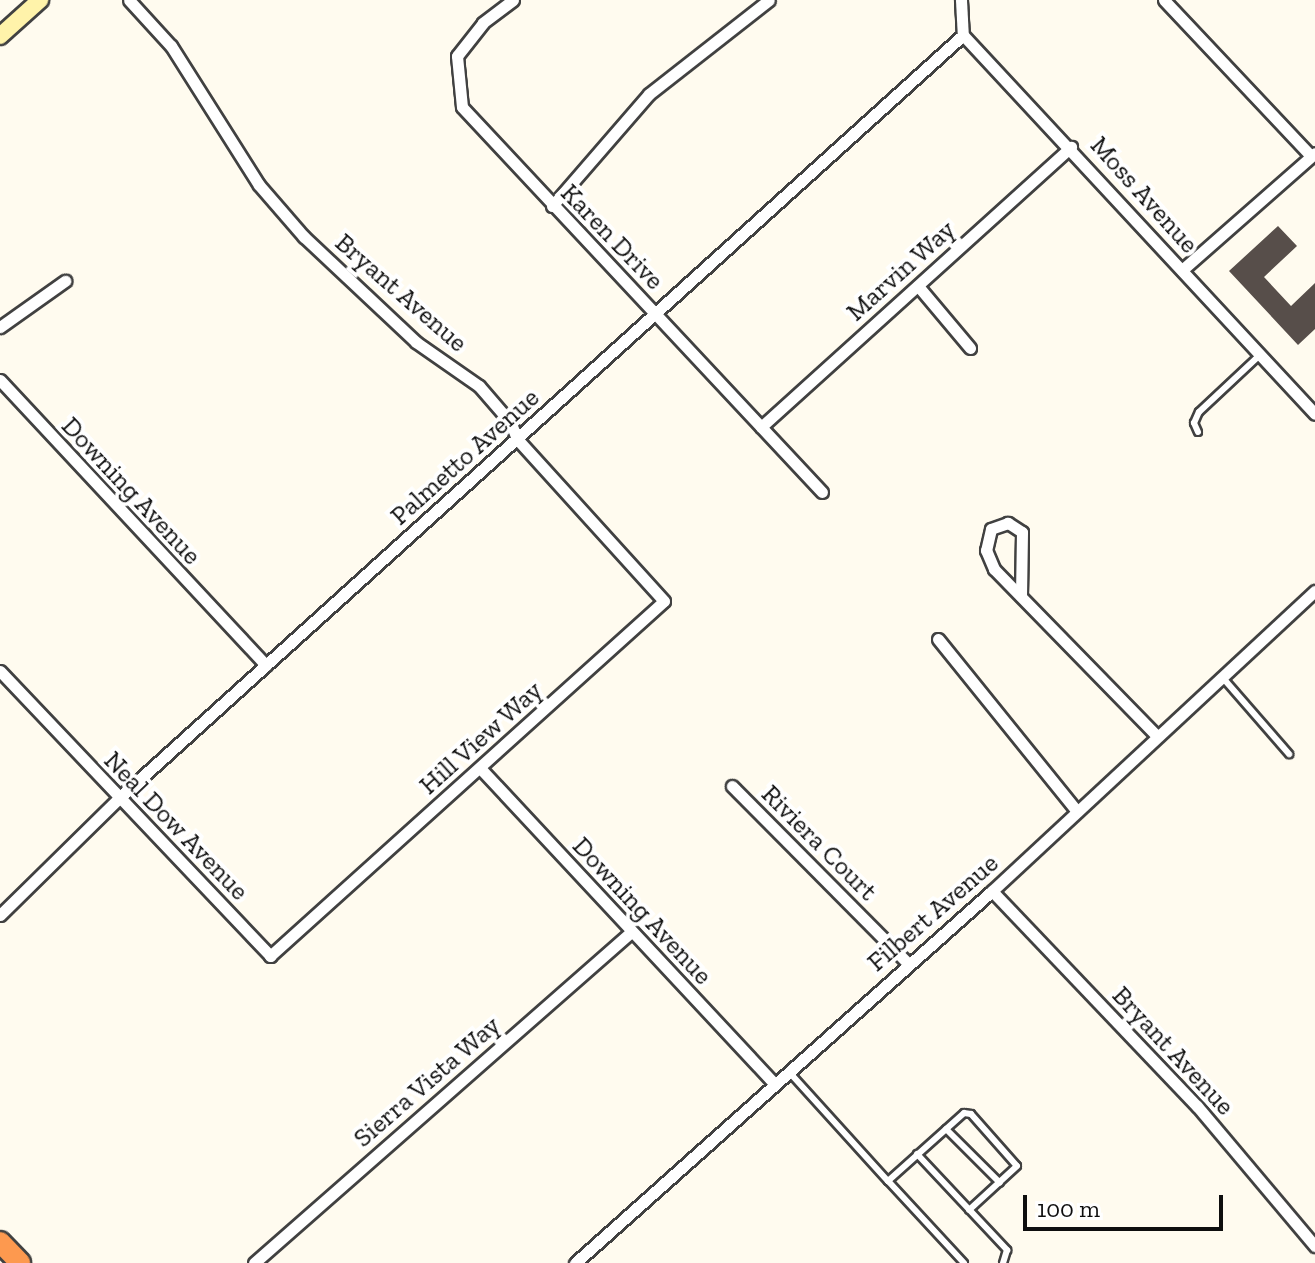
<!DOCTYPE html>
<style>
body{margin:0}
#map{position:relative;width:1315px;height:1263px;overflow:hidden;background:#fffbef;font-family:"Zilla Slab",serif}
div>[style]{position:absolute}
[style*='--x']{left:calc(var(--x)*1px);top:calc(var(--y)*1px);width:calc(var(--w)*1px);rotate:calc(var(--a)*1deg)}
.building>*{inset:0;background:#574e4a}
.roads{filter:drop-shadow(2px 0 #414141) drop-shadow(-2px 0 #414141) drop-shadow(0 2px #414141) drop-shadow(0 -2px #414141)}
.lane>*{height:6px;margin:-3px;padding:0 3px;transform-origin:3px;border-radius:3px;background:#fff}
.street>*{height:11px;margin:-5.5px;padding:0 5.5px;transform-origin:5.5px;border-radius:5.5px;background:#fff}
.secondary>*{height:16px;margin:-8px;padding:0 8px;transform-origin:8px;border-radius:8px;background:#fff3aa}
.highway>*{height:20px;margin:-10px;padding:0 10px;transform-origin:10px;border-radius:10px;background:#fd994f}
span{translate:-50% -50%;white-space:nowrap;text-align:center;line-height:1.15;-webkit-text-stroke:8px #fff;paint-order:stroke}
.street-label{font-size:26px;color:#0e0e0e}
.scale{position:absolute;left:1023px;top:1195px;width:200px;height:36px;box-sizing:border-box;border:4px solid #0e0e0e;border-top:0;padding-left:10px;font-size:24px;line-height:28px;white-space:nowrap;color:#0e0e0e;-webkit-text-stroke:6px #fff;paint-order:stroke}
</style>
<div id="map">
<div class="building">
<div style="clip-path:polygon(1278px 226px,1297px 246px,1264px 277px,1291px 306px,1315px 283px,1315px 329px,1298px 345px,1229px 271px)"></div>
</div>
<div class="roads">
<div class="lane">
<div style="--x:1198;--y:432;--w:10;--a:-114"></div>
<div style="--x:1194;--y:423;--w:12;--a:-66"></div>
<div style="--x:1199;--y:412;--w:83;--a:-43.1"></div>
<div style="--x:1223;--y:678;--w:101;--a:49"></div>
<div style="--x:790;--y:1073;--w:146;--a:47.8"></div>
<div style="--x:946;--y:1129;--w:76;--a:45"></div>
<div style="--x:917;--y:1154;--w:132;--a:46.8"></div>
<div style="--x:1007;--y:1250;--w:14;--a:107"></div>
<div style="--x:964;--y:1263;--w:112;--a:-132.8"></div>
<div style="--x:888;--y:1181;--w:102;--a:-41.8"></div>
<div style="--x:964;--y:1113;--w:7;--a:8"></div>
<div style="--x:971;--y:1114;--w:69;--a:48.5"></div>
<div style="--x:1017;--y:1166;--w:65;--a:137.5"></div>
</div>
<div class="street">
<div style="--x:513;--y:0;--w:38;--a:143"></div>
<div style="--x:483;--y:23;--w:42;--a:128.2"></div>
<div style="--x:457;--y:56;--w:51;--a:84.4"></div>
<div style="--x:462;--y:107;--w:527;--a:46.92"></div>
<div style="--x:961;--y:0;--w:35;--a:87"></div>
<div style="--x:963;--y:35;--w:517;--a:47.12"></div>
<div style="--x:1164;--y:0;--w:214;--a:46.7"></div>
<div style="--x:552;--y:206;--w:148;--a:-49.1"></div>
<div style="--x:649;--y:94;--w:152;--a:-38.1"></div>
<div style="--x:1182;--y:270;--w:177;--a:-41.3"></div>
<div style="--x:918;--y:286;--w:81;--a:50"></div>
<div style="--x:0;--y:327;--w:80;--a:-35.3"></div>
<div style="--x:0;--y:380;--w:390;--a:47"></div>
<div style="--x:761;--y:427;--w:418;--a:-42.1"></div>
<div style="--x:1021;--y:596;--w:64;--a:-89.1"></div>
<div style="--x:1022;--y:532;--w:17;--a:-147"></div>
<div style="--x:1008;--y:523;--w:18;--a:161"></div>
<div style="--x:991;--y:529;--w:22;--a:103"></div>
<div style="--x:986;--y:550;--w:21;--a:67"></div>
<div style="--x:994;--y:569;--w:233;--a:45.7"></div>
<div style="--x:938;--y:639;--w:221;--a:51.1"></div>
<div style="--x:0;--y:671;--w:393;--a:46.5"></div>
<div style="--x:270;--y:956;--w:530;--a:-42.02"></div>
<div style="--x:664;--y:601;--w:219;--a:-132.2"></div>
<div style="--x:517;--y:439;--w:17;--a:-111"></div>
<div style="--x:511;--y:423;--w:49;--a:-130.9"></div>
<div style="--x:479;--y:386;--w:77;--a:-145.1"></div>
<div style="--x:416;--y:342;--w:154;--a:-136.8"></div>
<div style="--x:304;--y:237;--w:69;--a:-130.9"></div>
<div style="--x:259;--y:185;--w:165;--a:-122.3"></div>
<div style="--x:171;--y:46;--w:62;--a:-132.4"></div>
<div style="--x:480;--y:768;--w:429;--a:47"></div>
<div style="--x:732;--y:786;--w:251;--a:45.2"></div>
<div style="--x:992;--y:891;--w:297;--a:46.4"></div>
<div style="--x:1197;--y:1106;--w:183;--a:49.9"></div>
<div style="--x:0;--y:915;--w:168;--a:-44.5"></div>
<div style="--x:120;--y:797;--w:1136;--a:-42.11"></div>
<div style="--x:254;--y:1263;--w:500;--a:-41.27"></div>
<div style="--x:575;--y:1263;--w:559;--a:-41.74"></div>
<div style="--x:992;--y:891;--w:441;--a:-42.9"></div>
</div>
<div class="secondary">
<div style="--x:0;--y:36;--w:54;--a:-42"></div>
</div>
<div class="highway">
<div style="--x:0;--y:1242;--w:29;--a:46"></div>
</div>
</div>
<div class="street-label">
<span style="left:1144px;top:195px;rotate:48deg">Moss Avenue</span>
<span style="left:612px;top:237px;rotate:46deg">Karen Drive</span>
<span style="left:901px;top:271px;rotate:-42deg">Marvin Way</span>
<span style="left:401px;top:293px;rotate:41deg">Bryant Avenue</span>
<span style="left:465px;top:457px;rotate:-42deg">Palmetto Avenue</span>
<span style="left:131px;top:491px;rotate:47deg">Downing Avenue</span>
<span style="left:481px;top:738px;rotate:-42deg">Hill View Way</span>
<span style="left:176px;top:826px;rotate:46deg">Neal Dow Avenue</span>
<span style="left:819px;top:843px;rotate:45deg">Riviera Court</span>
<span style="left:642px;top:911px;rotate:47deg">Downing Avenue</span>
<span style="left:933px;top:913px;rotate:-41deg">Filbert Avenue</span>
<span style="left:1173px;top:1051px;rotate:47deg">Bryant Avenue</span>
<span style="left:427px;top:1082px;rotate:-41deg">Sierra Vista Way</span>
</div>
<div class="scale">100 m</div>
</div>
